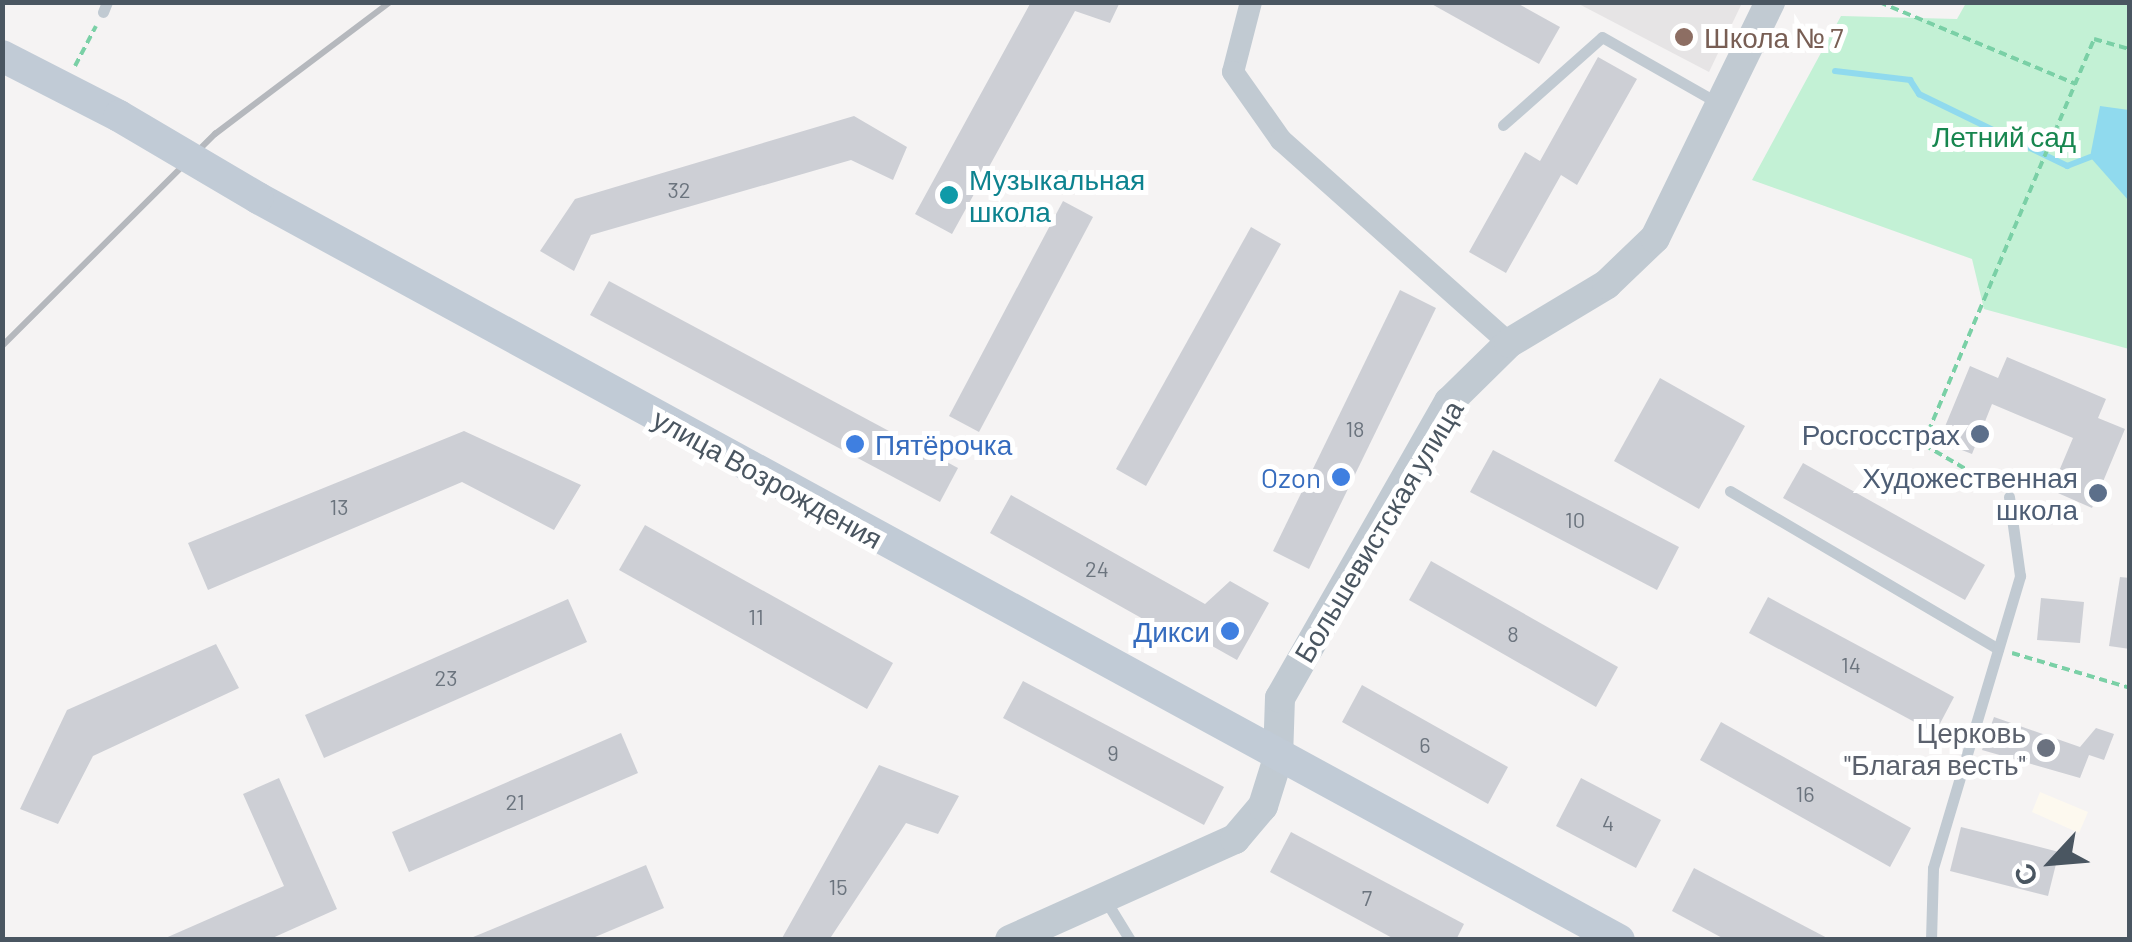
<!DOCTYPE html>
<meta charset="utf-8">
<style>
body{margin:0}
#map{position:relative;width:2132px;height:942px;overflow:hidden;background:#f5f3f3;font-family:Barlow,sans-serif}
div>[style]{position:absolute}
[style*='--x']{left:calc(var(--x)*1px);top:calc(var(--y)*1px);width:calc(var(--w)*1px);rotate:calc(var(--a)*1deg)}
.commercial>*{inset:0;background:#fdf9ef}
.education>*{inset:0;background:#e6e4e5}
.green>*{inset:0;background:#c3f1d5}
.water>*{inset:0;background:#90daee}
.stream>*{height:6px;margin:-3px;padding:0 3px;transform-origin:3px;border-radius:3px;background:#90daee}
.building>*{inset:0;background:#cdcfd5}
.path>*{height:4px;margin-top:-2px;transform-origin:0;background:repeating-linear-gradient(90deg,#7ad0a6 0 8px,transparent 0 13px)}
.service>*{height:11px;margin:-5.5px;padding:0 5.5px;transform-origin:5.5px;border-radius:5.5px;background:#c1cad2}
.minor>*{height:22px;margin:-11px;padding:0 11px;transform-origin:11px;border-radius:11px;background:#c1cad2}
.tertiary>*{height:30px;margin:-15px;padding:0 15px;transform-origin:15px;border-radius:15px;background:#c1cad2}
.secondary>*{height:32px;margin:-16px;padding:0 16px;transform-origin:16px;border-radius:16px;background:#c1cbd6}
.rail>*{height:6px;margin:-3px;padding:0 3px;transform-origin:3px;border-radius:3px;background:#b5b8bd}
.secondary-bridge>*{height:32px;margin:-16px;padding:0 16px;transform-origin:16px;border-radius:16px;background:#c1cbd6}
.dots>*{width:28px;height:28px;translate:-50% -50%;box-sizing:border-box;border:5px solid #fff;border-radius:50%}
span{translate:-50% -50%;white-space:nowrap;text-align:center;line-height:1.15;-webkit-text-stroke:10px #fff;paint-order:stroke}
.number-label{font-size:22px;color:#6b747e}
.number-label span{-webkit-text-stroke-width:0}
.education-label{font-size:28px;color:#785e54}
.left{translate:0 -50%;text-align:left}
.park-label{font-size:28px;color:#17864f}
.culture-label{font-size:28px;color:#0d838f}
.service-label{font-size:28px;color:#4e5e75}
.right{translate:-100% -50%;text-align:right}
.shop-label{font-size:28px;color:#366cbe}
.street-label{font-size:28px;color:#4a5661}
.worship-label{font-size:28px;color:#5b616d}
.frame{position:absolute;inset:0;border:5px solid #4a5661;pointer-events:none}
.north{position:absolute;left:2002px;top:812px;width:100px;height:100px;-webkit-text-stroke:8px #fff;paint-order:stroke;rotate:244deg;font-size:28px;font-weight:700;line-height:40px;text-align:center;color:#4a5661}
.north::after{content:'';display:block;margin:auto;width:35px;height:45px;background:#4a5661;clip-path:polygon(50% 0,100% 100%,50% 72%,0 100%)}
</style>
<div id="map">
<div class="commercial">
<div style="clip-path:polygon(2040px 792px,2088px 812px,2079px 833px,2032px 812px)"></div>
</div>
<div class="education">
<div style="clip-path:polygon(1577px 3px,1742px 3px,1709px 72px)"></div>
</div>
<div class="green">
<div style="clip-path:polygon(1966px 3px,2129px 3px,2129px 349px,1984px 309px,1972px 259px,1752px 180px,1841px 16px,1957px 19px)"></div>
</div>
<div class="water">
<div style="clip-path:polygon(2100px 106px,2129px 110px,2129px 201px,2090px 157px)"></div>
</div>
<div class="stream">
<div style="--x:1835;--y:71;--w:76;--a:6.8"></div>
<div style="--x:1910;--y:80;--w:17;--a:57"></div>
<div style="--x:1919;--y:94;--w:165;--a:25.9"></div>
<div style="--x:2067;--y:166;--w:25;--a:-21"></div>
</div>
<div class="building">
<div style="clip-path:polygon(1031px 2px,1120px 2px,1110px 23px,1075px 11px,952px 234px,915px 214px)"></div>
<div style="clip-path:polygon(1428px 2px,1515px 2px,1560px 27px,1539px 64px)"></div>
<div style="clip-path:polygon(1598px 57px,1637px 79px,1577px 185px,1561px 175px,1506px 273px,1469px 252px,1525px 152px,1540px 161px)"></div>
<div style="clip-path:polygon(854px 116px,907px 147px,893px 180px,851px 160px,591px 235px,574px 271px,540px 251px,575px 199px)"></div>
<div style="clip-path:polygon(1063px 201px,1093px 217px,979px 432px,949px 416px)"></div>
<div style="clip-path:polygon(1251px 227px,1281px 244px,1146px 486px,1116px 469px)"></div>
<div style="clip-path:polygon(609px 281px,958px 468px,940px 502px,590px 315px)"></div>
<div style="clip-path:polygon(1400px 290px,1436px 308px,1309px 569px,1273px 551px)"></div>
<div style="clip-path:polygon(2007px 357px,2106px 399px,2098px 418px,2125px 429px,2092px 508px,2051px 490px,2073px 438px,1992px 404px,1972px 454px,1939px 441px,1970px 366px,1998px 378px)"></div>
<div style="clip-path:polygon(1660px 378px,1745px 426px,1699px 509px,1614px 461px)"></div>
<div style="clip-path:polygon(464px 431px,581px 485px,554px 530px,462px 482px,208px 590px,188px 543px)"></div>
<div style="clip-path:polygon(1493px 450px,1679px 547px,1657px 590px,1470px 492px)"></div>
<div style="clip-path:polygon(1803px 463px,1985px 565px,1965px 600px,1783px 498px)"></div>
<div style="clip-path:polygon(1011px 495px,1205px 604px,1230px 581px,1269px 603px,1237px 660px,1189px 633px,1184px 642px,990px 533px)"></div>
<div style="clip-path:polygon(645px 525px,893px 663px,867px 709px,619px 570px)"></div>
<div style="clip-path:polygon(1431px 561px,1618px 667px,1596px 707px,1409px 600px)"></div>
<div style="clip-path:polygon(2120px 577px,2130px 578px,2130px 649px,2109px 646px)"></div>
<div style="clip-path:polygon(1768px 597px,1954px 697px,1935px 733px,1749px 633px)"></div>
<div style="clip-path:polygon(2041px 598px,2084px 602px,2080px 643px,2037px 640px)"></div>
<div style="clip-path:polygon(568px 599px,587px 642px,324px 758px,305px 715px)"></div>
<div style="clip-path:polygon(216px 644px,239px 688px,93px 756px,58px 824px,20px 809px,67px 710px)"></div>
<div style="clip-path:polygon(1023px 681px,1224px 787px,1204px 825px,1003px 718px)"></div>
<div style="clip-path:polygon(1362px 685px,1508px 767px,1488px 804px,1342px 722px)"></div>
<div style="clip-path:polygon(1994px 717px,2080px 747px,2096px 728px,2114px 734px,2104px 760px,2089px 755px,2080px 778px,1982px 750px)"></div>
<div style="clip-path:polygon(1721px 722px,1911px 828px,1890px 867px,1700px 760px)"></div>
<div style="clip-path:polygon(621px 733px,638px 773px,409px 872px,392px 832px)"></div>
<div style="clip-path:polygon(879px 765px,959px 796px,938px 834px,906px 823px,829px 940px,781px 940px)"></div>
<div style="clip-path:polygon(279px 778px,337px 909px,268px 940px,161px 940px,284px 886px,243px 794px)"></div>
<div style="clip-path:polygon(1581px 778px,1661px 820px,1636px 868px,1556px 826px)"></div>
<div style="clip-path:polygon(1961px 827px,2059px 852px,2048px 896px,1950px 871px)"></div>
<div style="clip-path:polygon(1291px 832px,1464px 924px,1456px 940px,1396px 940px,1270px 872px)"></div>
<div style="clip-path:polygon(646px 865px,664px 908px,588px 940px,466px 940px)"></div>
<div style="clip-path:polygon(1694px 868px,1831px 940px,1726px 940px,1672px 911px)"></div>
</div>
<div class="path">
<div style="--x:1879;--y:2;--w:213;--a:22.6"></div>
<div style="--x:75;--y:66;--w:45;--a:-62.3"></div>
<div style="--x:1998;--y:488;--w:87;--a:-149.6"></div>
<div style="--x:1923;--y:444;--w:440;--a:-67.1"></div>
<div style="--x:2094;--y:39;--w:37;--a:16"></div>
<div style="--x:2012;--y:653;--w:123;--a:16.5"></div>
</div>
<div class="service">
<div style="--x:103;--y:12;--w:11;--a:-68"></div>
<div style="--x:1503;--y:125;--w:132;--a:-41.6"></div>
<div style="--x:1602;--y:37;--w:133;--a:29.6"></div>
<div style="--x:1730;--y:491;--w:311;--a:30.5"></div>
<div style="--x:1106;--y:901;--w:46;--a:58.4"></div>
<div style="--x:1931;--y:940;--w:72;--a:-88.4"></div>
<div style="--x:1933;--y:868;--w:305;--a:-73.4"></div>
<div style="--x:2020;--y:576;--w:80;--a:-97.9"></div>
</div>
<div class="minor">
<div style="--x:1251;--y:2;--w:72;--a:104.4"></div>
<div style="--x:1233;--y:72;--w:83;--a:54.8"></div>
<div style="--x:1281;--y:140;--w:305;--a:41.7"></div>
</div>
<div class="tertiary">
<div style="--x:1010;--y:940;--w:247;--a:-24.2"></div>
<div style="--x:1235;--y:839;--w:43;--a:-49.7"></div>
<div style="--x:1263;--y:806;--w:50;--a:-72.6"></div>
<div style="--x:1278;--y:758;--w:60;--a:-88.1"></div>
<div style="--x:1280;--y:698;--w:341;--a:-60.3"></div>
<div style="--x:1449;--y:402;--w:84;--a:-44.5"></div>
<div style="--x:1509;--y:343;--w:114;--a:-31"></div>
<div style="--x:1607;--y:284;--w:66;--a:-43.8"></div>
<div style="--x:1655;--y:238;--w:263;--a:-64"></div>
</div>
<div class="secondary">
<div style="--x:2;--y:56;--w:131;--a:27.1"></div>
<div style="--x:258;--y:198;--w:1550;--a:28.6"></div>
</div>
<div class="rail">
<div style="--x:2;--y:346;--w:301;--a:-44.9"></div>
<div style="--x:215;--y:134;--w:219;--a:-37"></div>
</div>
<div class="secondary-bridge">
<div style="--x:119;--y:116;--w:161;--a:30.5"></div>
</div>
<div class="dots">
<div style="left:1684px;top:37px;background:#8d6e63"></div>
<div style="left:949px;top:195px;background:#0f9aa8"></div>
<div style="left:1980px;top:434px;background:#5c6f8a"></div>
<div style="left:855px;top:444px;background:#3f7fe0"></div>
<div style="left:1341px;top:477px;background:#3f7fe0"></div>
<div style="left:2098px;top:493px;background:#5c6f8a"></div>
<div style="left:1230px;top:631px;background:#3f7fe0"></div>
<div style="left:2046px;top:748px;background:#6b7280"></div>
</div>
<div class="number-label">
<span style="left:679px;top:190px">32</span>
<span style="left:1355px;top:429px">18</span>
<span style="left:339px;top:507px">13</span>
<span style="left:1575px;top:520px">10</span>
<span style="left:1097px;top:569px">24</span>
<span style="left:756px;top:617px">11</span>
<span style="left:1513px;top:634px">8</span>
<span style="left:1851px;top:665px">14</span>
<span style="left:446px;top:678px">23</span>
<span style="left:1425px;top:745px">6</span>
<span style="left:1113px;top:753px">9</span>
<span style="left:1805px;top:794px">16</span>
<span style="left:515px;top:802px">21</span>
<span style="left:1608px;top:823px">4</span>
<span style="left:838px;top:887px">15</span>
<span style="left:1367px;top:898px">7</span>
</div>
<div class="education-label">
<span class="left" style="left:1704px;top:37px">Школа № 7</span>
</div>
<div class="park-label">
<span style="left:2004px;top:136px">Летний сад</span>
</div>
<div class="culture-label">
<span class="left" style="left:969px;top:195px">Музыкальная<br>школа</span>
</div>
<div class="service-label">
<span class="right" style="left:1960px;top:434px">Росгосстрах</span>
<span class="right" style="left:2078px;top:493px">Художественная<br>школа</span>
</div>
<div class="shop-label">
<span class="left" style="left:875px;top:444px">Пятёрочка</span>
<span class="right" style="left:1321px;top:477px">Ozon</span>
<span class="right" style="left:1210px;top:631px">Дикси</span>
</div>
<div class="street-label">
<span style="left:768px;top:478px;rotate:29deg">улица Возрождения</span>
<span style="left:1378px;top:531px;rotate:-59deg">Большевистская улица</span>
</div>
<div class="worship-label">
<span class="right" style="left:2026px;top:748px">Церковь<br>"Благая весть"</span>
</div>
<div class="frame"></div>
<div class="north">С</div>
</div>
